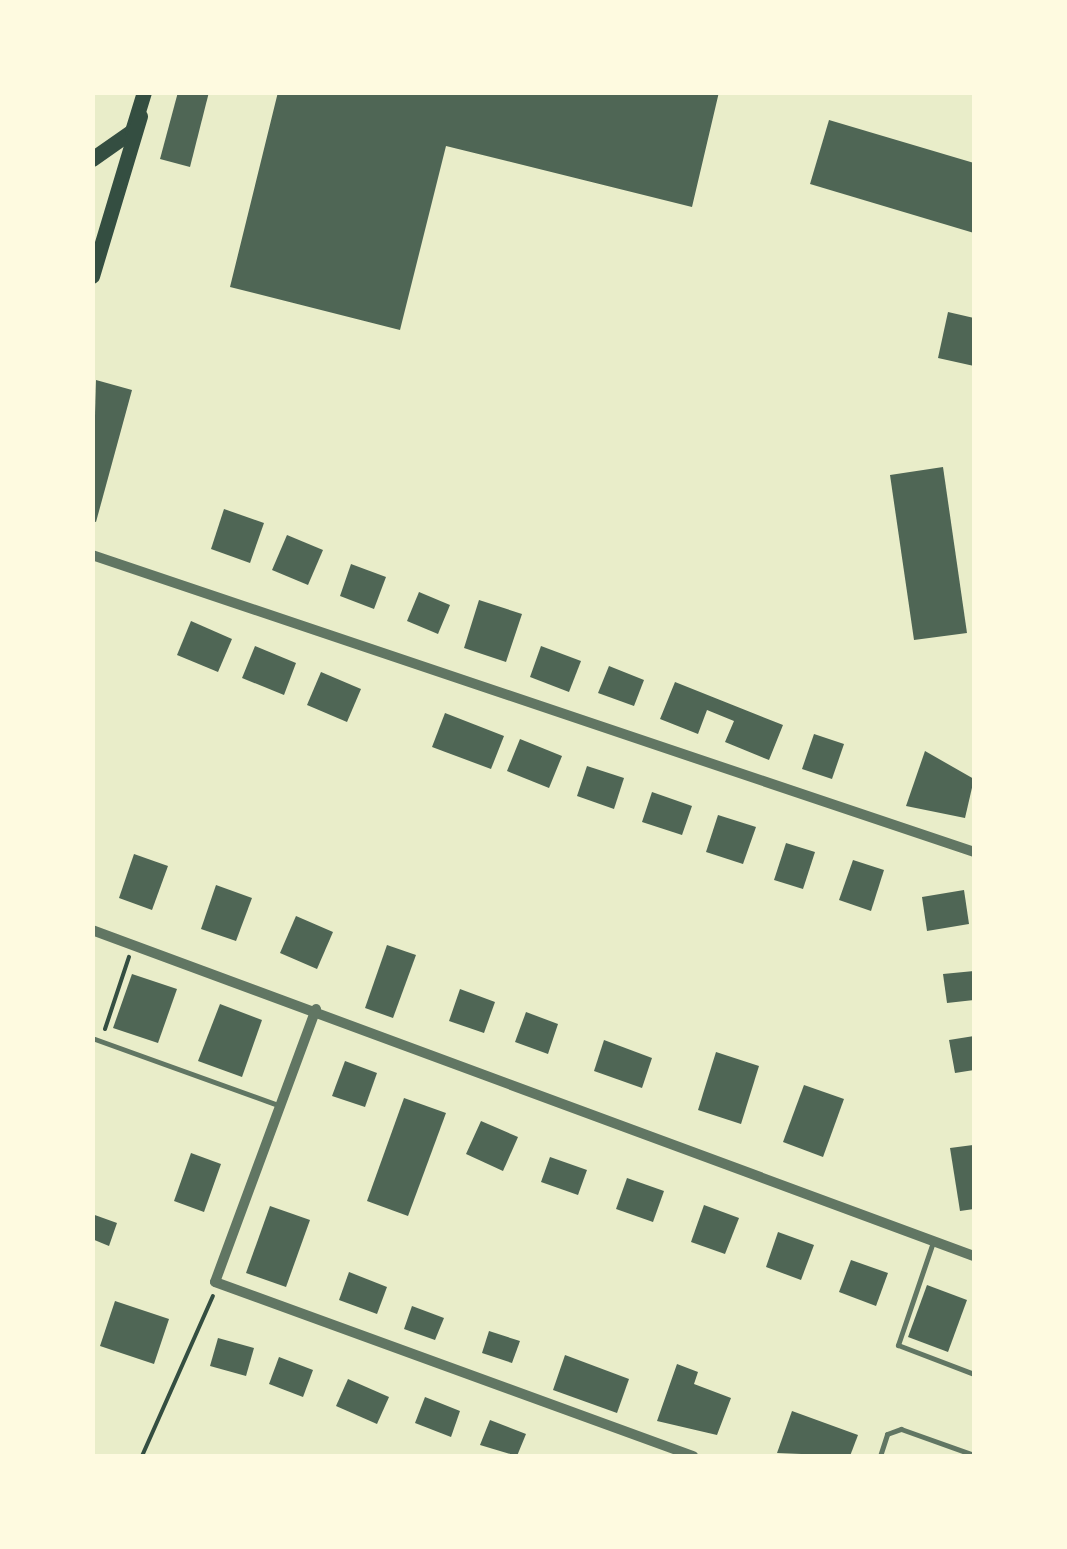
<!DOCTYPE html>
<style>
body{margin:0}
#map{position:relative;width:1067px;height:1549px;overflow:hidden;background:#e9edc9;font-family:"PT Serif",serif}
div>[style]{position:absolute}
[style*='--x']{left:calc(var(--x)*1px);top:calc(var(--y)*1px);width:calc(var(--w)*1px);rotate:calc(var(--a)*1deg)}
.building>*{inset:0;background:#4f6655}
.path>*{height:4px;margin:-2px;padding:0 2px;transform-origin:2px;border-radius:2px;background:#344e41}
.service>*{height:5px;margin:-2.5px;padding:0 2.5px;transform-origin:2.5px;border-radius:2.5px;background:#617663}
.minor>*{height:10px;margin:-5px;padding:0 5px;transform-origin:5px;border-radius:5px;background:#617663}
.secondary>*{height:15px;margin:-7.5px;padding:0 7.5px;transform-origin:7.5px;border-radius:7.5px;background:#344e41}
span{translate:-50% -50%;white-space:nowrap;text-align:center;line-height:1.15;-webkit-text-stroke:8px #fefae0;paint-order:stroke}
.frame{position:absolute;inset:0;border:95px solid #fefae0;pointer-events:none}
</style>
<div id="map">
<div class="building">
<div style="clip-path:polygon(178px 92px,209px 92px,190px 167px,160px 159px)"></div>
<div style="clip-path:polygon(278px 92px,719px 92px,692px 207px,446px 146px,400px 330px,230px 287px)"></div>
<div style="clip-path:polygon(829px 120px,974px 163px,974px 233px,810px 184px)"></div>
<div style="clip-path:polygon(948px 312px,974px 318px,974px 366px,938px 358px)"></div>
<div style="clip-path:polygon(96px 380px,132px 390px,96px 522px,92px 521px)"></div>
<div style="clip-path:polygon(943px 467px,967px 633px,914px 640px,890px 475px)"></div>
<div style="clip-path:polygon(224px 509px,264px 523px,250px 563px,211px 549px)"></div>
<div style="clip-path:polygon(287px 535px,323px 550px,308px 585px,272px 570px)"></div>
<div style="clip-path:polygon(351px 564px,386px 577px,374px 609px,340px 596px)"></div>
<div style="clip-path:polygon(419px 592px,450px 605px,438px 634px,407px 621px)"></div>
<div style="clip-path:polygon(479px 600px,522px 614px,506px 662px,464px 648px)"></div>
<div style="clip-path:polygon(191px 621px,232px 639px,218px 672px,177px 655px)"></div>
<div style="clip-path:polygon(255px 646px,296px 663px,284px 695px,242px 678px)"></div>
<div style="clip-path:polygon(541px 646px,581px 661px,569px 692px,530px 677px)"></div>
<div style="clip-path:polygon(609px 666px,644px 680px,634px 706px,598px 693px)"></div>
<div style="clip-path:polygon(321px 672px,361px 689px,347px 722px,307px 705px)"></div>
<div style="clip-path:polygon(675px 682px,783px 725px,769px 760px,725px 742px,734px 721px,707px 710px,698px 734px,660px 719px)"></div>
<div style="clip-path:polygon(445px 713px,504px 736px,491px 769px,432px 747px)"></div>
<div style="clip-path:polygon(814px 734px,844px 744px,832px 779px,802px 769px)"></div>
<div style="clip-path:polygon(520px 739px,562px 756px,549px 788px,507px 771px)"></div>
<div style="clip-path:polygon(925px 751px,974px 779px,965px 818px,906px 806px)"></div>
<div style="clip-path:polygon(587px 766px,624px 778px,614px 809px,577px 796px)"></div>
<div style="clip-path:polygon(652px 792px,692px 806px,682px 835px,642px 822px)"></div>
<div style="clip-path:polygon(718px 815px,756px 827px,743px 864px,706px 852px)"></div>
<div style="clip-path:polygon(786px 843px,815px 852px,803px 889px,774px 880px)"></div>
<div style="clip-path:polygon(134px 854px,168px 866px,152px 910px,119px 898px)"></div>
<div style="clip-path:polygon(853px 860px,884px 870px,871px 911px,839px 900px)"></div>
<div style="clip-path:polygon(216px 885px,252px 898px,236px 941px,201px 929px)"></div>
<div style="clip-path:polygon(964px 890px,969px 924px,927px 931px,922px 897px)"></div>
<div style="clip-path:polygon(296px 916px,333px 932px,317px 969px,280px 953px)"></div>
<div style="clip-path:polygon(387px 945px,416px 955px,393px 1018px,365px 1008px)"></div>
<div style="clip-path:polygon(974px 971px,974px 1000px,947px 1003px,943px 974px)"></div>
<div style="clip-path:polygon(132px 974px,177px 989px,158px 1043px,113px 1028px)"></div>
<div style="clip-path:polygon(460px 989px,495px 1002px,484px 1033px,449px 1021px)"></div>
<div style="clip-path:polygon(220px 1004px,262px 1020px,242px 1077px,198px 1061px)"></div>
<div style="clip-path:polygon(526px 1012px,558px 1024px,548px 1054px,515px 1042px)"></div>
<div style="clip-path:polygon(974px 1036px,974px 1070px,955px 1073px,949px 1040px)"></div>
<div style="clip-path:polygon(604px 1040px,652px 1058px,642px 1088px,594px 1071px)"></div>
<div style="clip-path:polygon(716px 1052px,759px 1066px,741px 1124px,698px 1110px)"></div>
<div style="clip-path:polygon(345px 1061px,377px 1073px,365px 1107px,332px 1096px)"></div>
<div style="clip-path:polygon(804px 1085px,844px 1099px,823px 1157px,783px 1142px)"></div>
<div style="clip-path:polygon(404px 1098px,446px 1113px,408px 1216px,367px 1201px)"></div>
<div style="clip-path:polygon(481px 1121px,518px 1137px,503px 1171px,466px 1154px)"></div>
<div style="clip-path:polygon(973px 1145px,974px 1209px,960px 1211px,950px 1148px)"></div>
<div style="clip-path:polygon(191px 1153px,221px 1164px,204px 1212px,174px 1201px)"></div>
<div style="clip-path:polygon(550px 1157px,587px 1170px,578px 1195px,541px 1182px)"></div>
<div style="clip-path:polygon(627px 1178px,664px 1191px,653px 1222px,616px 1209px)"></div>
<div style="clip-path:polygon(704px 1205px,739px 1218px,725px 1254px,691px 1242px)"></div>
<div style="clip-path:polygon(270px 1206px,310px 1220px,286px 1287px,246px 1273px)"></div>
<div style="clip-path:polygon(92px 1214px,117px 1223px,109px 1246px,92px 1239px)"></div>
<div style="clip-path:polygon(778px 1232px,814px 1245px,801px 1280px,766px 1267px)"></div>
<div style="clip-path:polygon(851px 1260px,888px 1273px,876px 1306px,839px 1292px)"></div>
<div style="clip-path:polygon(349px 1272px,387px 1287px,377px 1314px,339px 1300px)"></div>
<div style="clip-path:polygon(927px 1285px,967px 1300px,948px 1352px,908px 1337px)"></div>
<div style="clip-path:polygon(115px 1301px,169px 1319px,154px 1364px,100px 1346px)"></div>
<div style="clip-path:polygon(412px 1306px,444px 1318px,435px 1340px,404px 1329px)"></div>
<div style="clip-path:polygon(489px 1331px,520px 1341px,512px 1363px,482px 1353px)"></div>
<div style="clip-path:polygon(218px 1338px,254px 1348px,246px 1376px,210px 1366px)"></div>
<div style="clip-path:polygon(565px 1355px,629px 1379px,617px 1413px,553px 1390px)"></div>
<div style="clip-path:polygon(279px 1357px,313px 1370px,303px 1397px,269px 1384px)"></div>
<div style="clip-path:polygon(677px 1364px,698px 1372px,694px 1384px,731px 1398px,717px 1435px,657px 1421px)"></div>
<div style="clip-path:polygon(348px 1379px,389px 1397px,377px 1424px,336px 1406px)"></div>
<div style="clip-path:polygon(425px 1397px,460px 1411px,451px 1437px,415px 1423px)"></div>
<div style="clip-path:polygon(792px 1411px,858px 1435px,850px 1456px,777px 1453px)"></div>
<div style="clip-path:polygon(490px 1420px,526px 1434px,517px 1456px,480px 1445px)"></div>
</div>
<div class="path">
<div style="--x:105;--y:1029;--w:76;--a:-71.6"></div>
<div style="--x:142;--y:1456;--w:175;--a:-66.1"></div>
</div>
<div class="service">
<div style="--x:92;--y:1038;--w:198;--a:19.8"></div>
<div style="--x:933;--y:1242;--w:109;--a:108.8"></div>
<div style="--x:898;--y:1345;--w:81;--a:20.9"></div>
<div style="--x:880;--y:1456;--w:23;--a:-72"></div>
<div style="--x:887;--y:1434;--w:15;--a:-20"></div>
<div style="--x:901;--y:1429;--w:77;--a:19.6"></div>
</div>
<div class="minor">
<div style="--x:92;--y:555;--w:931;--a:18.61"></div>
<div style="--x:92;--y:930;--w:940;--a:20.29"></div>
<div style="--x:316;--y:1009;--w:291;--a:110.3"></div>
<div style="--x:215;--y:1282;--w:509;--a:20"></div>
</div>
<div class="secondary">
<div style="--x:92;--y:159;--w:49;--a:-35"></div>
<div style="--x:132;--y:131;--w:41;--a:-72.9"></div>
<div style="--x:92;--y:276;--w:167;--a:-73.3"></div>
</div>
<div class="frame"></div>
</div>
